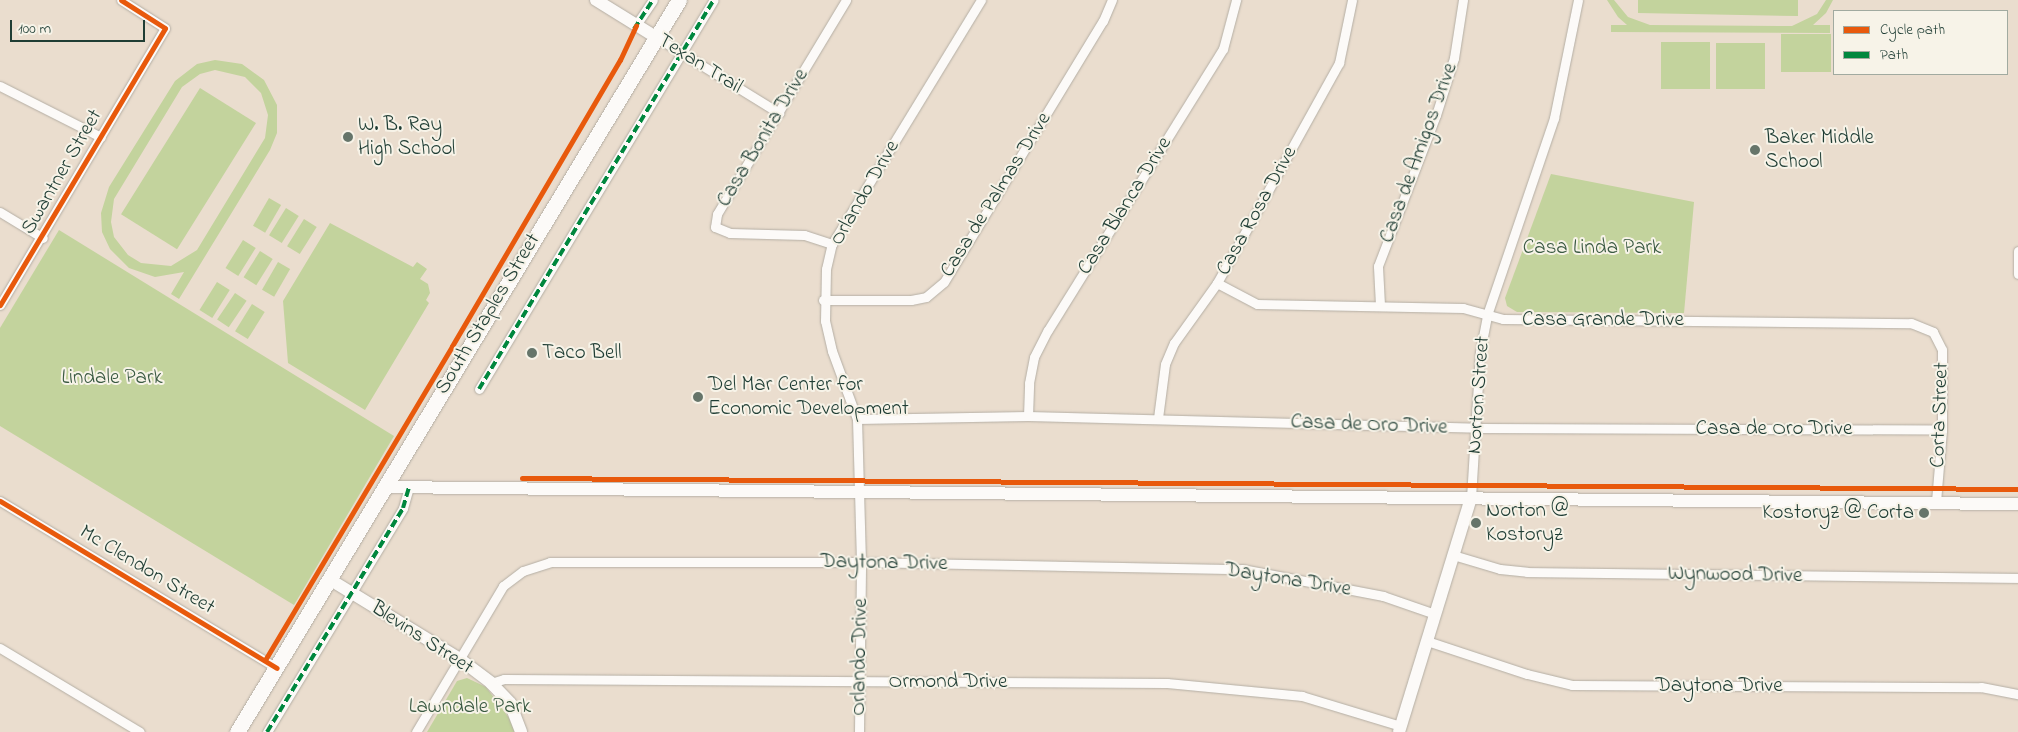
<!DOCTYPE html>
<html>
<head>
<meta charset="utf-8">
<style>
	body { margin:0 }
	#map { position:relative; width:2018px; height:732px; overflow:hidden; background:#eaddce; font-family:"Indie Flower",sans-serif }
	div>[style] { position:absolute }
	.green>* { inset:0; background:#c3d39d; transform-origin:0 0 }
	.roads { filter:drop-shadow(0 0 1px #b4aea4) drop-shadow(0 0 1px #b4aea4) }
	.street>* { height:9px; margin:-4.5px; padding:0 4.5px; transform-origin:4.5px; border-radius:4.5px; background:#fcfaf8 }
	.secondary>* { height:12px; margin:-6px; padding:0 6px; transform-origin:6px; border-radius:6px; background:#fcfaf8 }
	.primary>* { height:15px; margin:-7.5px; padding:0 7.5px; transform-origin:7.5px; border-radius:7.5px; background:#fcfaf8 }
	.quiet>* { height:4px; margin-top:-2px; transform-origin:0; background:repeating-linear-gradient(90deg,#00873e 0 8px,transparent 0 12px) }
	.cycleway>* { height:5px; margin:-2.5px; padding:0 2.5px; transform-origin:2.5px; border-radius:2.5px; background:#e8590c }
	.dots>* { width:14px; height:14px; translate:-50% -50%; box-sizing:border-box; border:2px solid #f7f3e8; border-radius:50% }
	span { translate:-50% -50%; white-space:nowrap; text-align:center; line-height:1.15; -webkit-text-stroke:4px #f7f3e8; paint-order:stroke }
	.street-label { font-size:21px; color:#1f3d34 }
	.poi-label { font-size:21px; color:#1f3d34 }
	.left { translate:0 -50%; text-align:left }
	.right { translate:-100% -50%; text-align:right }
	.park-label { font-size:21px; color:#395941 }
	.legend { position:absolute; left:1833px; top:10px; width:175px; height:65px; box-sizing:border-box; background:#f7f3e8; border:1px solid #a1aaa0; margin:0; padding:6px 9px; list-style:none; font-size:15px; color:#1f3d34 }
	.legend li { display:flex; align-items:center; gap:10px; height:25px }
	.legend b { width:25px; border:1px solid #a1aaa0 }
	.scale { position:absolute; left:10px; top:20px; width:135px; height:22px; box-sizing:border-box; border:2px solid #1f3d34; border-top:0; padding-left:6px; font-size:15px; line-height:18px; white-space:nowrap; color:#1f3d34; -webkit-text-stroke:4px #f7f3e8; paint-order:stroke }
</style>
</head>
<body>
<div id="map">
	<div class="green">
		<div style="clip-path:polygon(1607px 0,1614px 0,1628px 17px,1650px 25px,1792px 26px,1817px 14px,1826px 0,1833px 0,1826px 13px,1813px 25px,1830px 25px,1830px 33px,1611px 32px,1611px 25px,1627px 25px,1618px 17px)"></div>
		<div style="clip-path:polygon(1638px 0,1798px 0,1798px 16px,1638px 13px)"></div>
		<div style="left:1781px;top:34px;width:50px;height:38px"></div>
		<div style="left:1661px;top:42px;width:49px;height:47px"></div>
		<div style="left:1716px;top:43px;width:49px;height:46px"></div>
		<div style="clip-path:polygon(evenodd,215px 60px,242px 64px,264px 80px,277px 105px,277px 133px,270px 150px,179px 299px,171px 294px,184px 272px,155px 277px,129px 268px,110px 249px,102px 232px,101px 213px,109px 187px,175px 81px,197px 64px,215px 60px,215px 70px,245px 77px,261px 93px,268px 115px,265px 138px,197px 250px,171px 266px,141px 263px,128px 255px,114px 237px,111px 222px,114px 199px,182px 87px,200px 74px,215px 70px)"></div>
		<div style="left:200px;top:88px;width:66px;height:149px;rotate:32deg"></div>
		<div style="clip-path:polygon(1551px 174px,1694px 202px,1684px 313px,1517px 312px,1507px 306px,1505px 298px)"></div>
		<div style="left:269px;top:198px;width:14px;height:32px;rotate:30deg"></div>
		<div style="left:286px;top:208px;width:15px;height:32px;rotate:32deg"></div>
		<div style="left:304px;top:219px;width:15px;height:32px;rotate:32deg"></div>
		<div style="clip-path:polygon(330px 223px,413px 267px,417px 262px,427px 269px,420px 279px,428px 284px,430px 293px,426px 300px,429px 303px,365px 410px,288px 363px,283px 301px)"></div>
		<div style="clip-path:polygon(59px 230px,394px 436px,294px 605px,0 426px,0 328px)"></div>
		<div style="left:243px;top:240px;width:15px;height:33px;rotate:32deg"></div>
		<div style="left:260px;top:251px;width:15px;height:31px;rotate:32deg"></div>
		<div style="left:278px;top:262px;width:14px;height:32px;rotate:30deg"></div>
		<div style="left:217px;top:282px;width:15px;height:33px;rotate:32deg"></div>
		<div style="left:235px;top:293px;width:14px;height:32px;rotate:34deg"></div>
		<div style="left:252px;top:304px;width:15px;height:32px;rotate:32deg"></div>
		<div style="clip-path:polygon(467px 678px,486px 687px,509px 718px,515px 732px,427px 732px,457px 681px)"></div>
	</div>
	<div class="roads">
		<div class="street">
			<div style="left:636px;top:25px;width:30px;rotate:-56deg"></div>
			<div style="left:656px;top:37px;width:145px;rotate:31.7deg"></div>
			<div style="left:0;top:86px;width:113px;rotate:26.8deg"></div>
			<div style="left:0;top:212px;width:50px;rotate:31.2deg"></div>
			<div style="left:832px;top:244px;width:29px;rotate:-162deg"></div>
			<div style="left:804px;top:235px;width:74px;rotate:-178.5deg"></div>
			<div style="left:730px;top:233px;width:16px;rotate:-158deg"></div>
			<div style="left:715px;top:227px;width:13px;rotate:-81deg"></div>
			<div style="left:717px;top:214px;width:250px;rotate:-58.9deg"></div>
			<div style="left:2018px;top:251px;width:23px;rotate:90deg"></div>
			<div style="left:1217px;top:283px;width:45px;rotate:27.7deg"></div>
			<div style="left:1257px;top:304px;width:206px;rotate:1.1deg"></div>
			<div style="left:1463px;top:308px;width:41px;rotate:15.4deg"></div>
			<div style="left:1503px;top:319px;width:408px;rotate:0.6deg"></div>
			<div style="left:1911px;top:323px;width:24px;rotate:22deg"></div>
			<div style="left:1933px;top:332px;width:20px;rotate:63deg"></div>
			<div style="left:1942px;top:350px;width:80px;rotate:90deg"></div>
			<div style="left:1942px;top:430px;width:71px;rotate:94.8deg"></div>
			<div style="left:823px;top:300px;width:88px"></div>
			<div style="left:911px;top:300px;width:15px;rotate:-11deg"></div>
			<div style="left:926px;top:297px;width:23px;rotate:-40deg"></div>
			<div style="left:944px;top:282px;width:306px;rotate:-58.7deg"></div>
			<div style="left:1103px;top:21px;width:23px;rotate:-67deg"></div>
			<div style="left:0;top:305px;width:322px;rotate:-59.2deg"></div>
			<div style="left:165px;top:28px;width:52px;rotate:-147.5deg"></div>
			<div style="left:1380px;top:305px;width:39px;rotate:-93deg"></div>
			<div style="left:1378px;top:266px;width:162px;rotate:-69deg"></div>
			<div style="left:1436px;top:115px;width:60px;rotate:-72.5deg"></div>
			<div style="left:1454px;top:58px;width:59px;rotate:-81.2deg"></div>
			<div style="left:479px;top:389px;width:454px;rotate:-58.9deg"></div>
			<div style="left:1028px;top:416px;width:33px;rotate:-88deg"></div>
			<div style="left:1029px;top:383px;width:26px;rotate:-79deg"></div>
			<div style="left:1034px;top:357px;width:30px;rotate:-63deg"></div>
			<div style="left:1048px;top:330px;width:331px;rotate:-58.1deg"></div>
			<div style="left:1223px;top:49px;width:51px;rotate:-75.1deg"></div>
			<div style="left:1158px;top:418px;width:54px;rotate:-82.6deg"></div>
			<div style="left:1165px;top:364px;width:23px;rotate:-67deg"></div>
			<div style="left:1174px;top:343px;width:74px;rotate:-54.4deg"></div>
			<div style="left:1217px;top:283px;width:252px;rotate:-61deg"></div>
			<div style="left:1339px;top:63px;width:64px;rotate:-78.3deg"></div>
			<div style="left:857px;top:419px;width:171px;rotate:-1deg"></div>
			<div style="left:1028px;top:416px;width:450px;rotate:1.5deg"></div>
			<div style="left:1478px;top:428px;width:464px;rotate:0.2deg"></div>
			<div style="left:1471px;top:498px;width:146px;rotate:-86.5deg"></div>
			<div style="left:1480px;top:352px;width:38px;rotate:-79deg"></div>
			<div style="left:1487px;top:315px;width:208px;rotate:-71.2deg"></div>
			<div style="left:1554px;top:118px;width:120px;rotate:-78.5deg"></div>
			<div style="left:0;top:501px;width:323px;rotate:31.1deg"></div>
			<div style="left:1453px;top:555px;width:49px;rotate:16.6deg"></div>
			<div style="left:1500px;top:569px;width:27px;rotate:6deg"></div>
			<div style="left:1527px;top:572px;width:491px;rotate:0.7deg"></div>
			<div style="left:1427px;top:641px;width:105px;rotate:18.3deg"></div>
			<div style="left:1527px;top:674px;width:46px;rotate:13.7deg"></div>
			<div style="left:1572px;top:685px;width:409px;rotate:0.3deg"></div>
			<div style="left:1981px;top:687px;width:38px;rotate:11deg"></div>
			<div style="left:0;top:648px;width:163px;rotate:31deg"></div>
			<div style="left:491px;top:683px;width:14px;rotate:-17deg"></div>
			<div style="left:504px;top:679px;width:663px;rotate:0.35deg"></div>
			<div style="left:1167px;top:683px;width:136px;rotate:5.5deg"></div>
			<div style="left:1302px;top:696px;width:103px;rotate:16.9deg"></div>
			<div style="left:267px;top:732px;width:262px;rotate:-58.7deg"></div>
			<div style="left:403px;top:508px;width:22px;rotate:-74deg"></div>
			<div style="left:416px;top:732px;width:170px;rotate:-59.2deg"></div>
			<div style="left:503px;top:586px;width:25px;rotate:-37deg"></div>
			<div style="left:523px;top:571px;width:28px;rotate:-18deg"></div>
			<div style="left:550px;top:562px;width:311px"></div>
			<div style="left:861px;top:562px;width:381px;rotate:1.1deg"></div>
			<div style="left:1242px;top:569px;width:144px;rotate:10.8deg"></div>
			<div style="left:1383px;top:596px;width:55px;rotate:19.1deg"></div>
			<div style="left:859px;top:732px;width:170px;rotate:-89.3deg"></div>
			<div style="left:861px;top:562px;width:143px;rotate:-91.6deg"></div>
			<div style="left:857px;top:419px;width:72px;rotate:-110.2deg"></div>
			<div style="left:832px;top:351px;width:31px;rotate:-103deg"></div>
			<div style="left:825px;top:321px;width:52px;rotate:-88.9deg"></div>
			<div style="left:826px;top:269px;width:26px;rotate:-77deg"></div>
			<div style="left:832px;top:244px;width:286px;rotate:-58.6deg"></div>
		</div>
		<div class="secondary">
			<div style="left:596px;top:0;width:70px;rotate:31.7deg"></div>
			<div style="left:384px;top:487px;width:1634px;rotate:0.6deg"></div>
			<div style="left:329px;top:579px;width:155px;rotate:31.5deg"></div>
			<div style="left:461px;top:660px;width:38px;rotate:37deg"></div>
			<div style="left:491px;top:683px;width:28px;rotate:46deg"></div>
			<div style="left:510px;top:703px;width:31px;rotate:69deg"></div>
			<div style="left:1399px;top:732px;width:245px;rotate:-72.9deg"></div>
		</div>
		<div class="primary">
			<div style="left:237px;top:732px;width:855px;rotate:-58.88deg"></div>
		</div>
	</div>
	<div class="quiet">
		<div style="left:634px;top:29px;width:35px;rotate:-57deg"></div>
		<div style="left:479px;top:389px;width:454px;rotate:-58.9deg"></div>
		<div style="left:267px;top:732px;width:262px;rotate:-58.7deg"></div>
		<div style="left:403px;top:508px;width:22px;rotate:-74deg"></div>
	</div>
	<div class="cycleway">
		<div style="left:0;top:305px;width:322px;rotate:-59.2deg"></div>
		<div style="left:165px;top:28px;width:52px;rotate:-147.5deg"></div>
		<div style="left:522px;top:478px;width:1496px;rotate:0.42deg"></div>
		<div style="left:0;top:501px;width:323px;rotate:31.1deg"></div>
		<div style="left:265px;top:660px;width:365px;rotate:-59.2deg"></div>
		<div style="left:452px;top:346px;width:332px;rotate:-59.6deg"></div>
		<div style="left:620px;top:60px;width:38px;rotate:-65deg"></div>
	</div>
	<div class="dots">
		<div style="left:348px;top:137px;background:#66756a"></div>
		<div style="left:1755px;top:150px;background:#66756a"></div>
		<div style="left:532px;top:353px;background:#66756a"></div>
		<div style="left:698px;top:397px;background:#66756a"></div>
		<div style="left:1924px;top:513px;background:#66756a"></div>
		<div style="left:1476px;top:523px;background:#66756a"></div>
	</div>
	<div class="street-label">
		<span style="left:700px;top:64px;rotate:32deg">Texan Trail</span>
		<span style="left:763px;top:138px;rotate:-59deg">Casa Bonita Drive</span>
		<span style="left:1419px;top:153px;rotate:-70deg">Casa de Amigos Drive</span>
		<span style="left:62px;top:172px;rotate:-60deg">Swantner Street</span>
		<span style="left:865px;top:193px;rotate:-60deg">Orlando Drive</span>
		<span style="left:996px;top:195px;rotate:-58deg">Casa de Palmas Drive</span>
		<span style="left:1125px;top:206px;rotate:-58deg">Casa Blanca Drive</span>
		<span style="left:1257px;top:211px;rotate:-61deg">Casa Rosa Drive</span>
		<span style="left:488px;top:314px;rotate:-59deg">South Staples Street</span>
		<span style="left:1603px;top:320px">Casa Grande Drive</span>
		<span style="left:1479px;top:395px;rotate:-86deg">Norton Street</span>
		<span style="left:1940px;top:415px;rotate:-88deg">Corta Street</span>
		<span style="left:1369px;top:425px;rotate:2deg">Casa de Oro Drive</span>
		<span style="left:1774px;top:429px">Casa de Oro Drive</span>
		<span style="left:884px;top:563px;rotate:1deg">Daytona Drive</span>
		<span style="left:147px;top:570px;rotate:31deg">Mc Clendon Street</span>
		<span style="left:1735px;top:575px;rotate:1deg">Wynwood Drive</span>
		<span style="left:1288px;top:580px;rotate:9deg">Daytona Drive</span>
		<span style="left:422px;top:638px;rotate:33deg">Blevins Street</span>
		<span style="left:860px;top:657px;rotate:-89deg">Orlando Drive</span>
		<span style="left:948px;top:682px">Ormond Drive</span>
		<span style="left:1719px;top:686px">Daytona Drive</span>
	</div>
	<div class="poi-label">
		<span class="left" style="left:358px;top:137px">W. B. Ray<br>High School</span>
		<span class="left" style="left:1765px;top:150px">Baker Middle<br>School</span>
		<span class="left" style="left:542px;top:353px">Taco Bell</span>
		<span class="left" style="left:708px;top:397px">Del Mar Center for<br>Economic Development</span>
		<span class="left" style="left:1486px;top:523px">Norton @<br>Kostoryz</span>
		<span class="right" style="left:1914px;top:513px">Kostoryz @ Corta</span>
	</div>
	<div class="park-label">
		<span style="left:1592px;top:248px">Casa Linda Park</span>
		<span style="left:112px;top:378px">Lindale Park</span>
		<span style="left:470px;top:707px">Lawndale Park</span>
	</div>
	<ul class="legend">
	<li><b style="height:6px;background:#e8590c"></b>Cycle path</li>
	<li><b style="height:6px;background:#00873e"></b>Path</li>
	</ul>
	<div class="scale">100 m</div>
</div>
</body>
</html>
